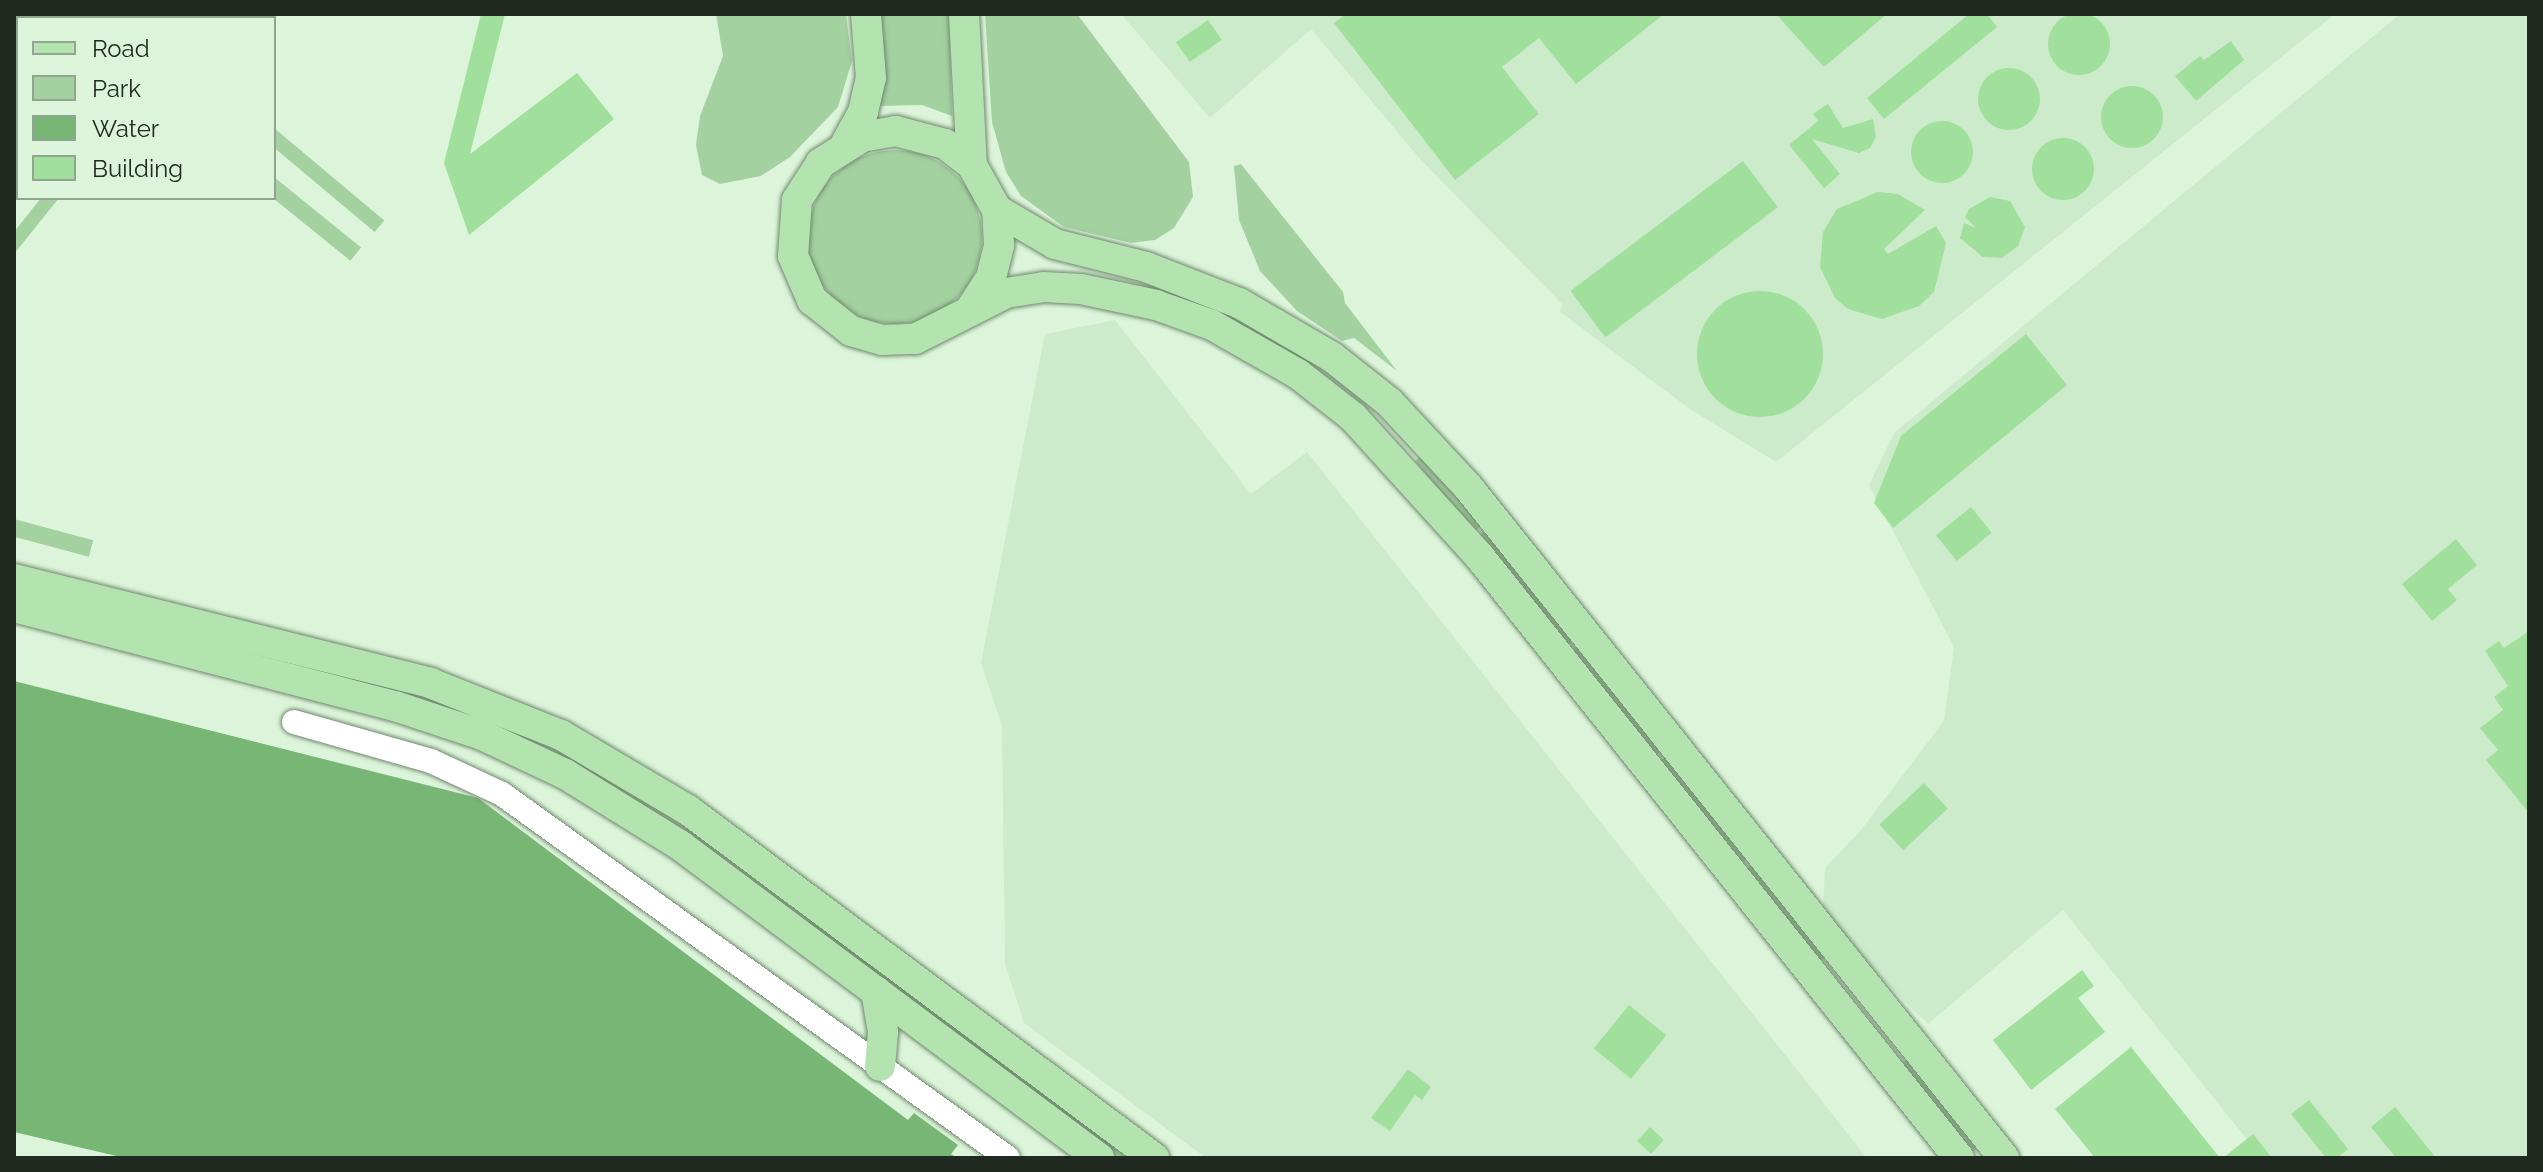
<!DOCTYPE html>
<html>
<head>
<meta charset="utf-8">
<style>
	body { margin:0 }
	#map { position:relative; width:2543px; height:1172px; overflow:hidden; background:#dcf5da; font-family:Raleway,sans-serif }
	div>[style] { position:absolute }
	.built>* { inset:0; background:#ccebca }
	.green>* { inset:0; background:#a3d1a0; transform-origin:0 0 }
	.round { border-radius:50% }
	.water>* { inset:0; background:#78b675 }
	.building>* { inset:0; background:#a0df9c; transform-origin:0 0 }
	.roads { filter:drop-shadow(0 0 2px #70876e) drop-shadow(0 0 2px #70876e) }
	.minor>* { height:24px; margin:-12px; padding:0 12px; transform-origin:12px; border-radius:12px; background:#fff }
	.major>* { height:30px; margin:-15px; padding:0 15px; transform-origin:15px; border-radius:15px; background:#b3e4b0 }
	span { translate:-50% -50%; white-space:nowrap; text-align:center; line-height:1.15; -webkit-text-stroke:6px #dcf5da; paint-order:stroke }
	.frame { position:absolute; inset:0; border:16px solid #202a20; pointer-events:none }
	.legend { position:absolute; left:16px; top:16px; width:260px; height:184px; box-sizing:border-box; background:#dcf5da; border:2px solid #91a490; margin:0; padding:10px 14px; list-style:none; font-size:24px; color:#202a20 }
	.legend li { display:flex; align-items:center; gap:16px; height:40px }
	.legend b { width:40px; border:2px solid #91a490 }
</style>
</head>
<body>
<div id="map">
	<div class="built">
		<div style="clip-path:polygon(1121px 14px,2335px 14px,1776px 462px,1690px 409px,1559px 311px,1563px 305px,1421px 160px,1311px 29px,1210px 118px)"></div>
		<div style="clip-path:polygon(2400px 14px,2529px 14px,2529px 1158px,2262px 1158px,2063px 910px,1928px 1024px,1842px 939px,1823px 907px,1825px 868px,1861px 830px,1944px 721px,1954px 647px,1869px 485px,1894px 433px)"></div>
		<div style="clip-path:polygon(1115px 320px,1251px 494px,1307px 452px,1867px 1158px,1206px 1158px,1024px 1023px,1005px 964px,1002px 726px,981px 663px,1045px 334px)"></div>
	</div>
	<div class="green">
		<div style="clip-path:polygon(716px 14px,846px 14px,852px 61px,838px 107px,790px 157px,761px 176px,720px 184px,702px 175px,696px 145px,700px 116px,723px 56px)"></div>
		<div style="clip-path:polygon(879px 14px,949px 14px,952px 116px,922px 105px,878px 106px,885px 70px)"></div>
		<div style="clip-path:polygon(985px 14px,1077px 14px,1189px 162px,1193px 197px,1174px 228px,1155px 240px,1131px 243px,1064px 227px,1021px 196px,1006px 172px,992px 122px)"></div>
		<div style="left:274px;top:128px;width:144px;height:15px;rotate:40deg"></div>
		<div class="round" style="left:808px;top:150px;width:174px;height:174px"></div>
		<div style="clip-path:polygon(1241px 164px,1343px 292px,1345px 303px,1397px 371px,1354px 338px,1342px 341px,1297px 311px,1260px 271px,1239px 220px,1234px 166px)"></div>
		<div style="left:274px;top:177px;width:112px;height:17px;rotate:39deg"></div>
		<div style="clip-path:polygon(41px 198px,59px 198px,14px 254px,14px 232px)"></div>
		<div style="left:1424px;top:454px;width:92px;height:11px;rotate:51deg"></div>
		<div style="left:14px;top:519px;width:82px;height:17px;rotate:15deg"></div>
		<div style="left:1486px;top:530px;width:141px;height:9px;rotate:51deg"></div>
		<div style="left:1579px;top:645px;width:134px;height:11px;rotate:51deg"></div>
		<div style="left:1667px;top:756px;width:131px;height:9px;rotate:52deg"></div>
		<div style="left:1753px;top:864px;width:118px;height:11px;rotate:52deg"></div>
		<div style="left:812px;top:917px;width:402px;height:9px;rotate:37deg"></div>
		<div style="left:1908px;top:1059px;width:113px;height:10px;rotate:51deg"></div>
	</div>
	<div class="water">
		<div style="clip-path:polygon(14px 14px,157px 14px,18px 18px,14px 190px)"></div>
		<div style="clip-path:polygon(14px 681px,478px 798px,908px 1120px,914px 1113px,958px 1145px,951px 1154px,957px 1158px,125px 1158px,14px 1132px)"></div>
	</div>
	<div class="building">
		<div class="round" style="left:2048px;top:13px;width:62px;height:62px"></div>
		<div style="clip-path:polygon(481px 14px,505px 14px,470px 154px,577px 73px,614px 119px,469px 235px,444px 163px)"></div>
		<div style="clip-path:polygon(1346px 14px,1664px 14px,1576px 84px,1539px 38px,1502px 67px,1539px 114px,1455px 180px,1334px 23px)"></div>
		<div style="clip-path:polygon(1776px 14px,1887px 14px,1824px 67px)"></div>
		<div style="clip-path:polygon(1969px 14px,1987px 14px,1997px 27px,1884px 119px,1867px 98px)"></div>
		<div style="left:1208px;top:20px;width:24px;height:39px;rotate:55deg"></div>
		<div style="clip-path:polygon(2231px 41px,2244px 60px,2196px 101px,2175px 76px,2200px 56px,2204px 60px)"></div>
		<div class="round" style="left:1978px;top:68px;width:62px;height:62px"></div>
		<div class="round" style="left:2101px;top:86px;width:62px;height:62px"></div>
		<div style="clip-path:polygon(1828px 104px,1843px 128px,1873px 119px,1876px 137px,1870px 148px,1859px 153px,1812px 139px,1840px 174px,1824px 188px,1789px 145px,1818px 121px,1813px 114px)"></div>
		<div class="round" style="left:1911px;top:121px;width:62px;height:62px"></div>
		<div class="round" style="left:2032px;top:138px;width:62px;height:62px"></div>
		<div style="left:1743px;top:161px;width:58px;height:216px;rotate:53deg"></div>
		<div style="clip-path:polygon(1878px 192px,1898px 194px,1925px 210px,1884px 249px,1888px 254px,1936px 226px,1946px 243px,1934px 292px,1919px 306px,1882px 319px,1848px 309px,1835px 298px,1820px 267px,1823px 232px,1837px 209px)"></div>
		<div style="clip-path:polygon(1990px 197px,2010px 201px,2025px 227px,2018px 246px,2002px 258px,1983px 257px,1960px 238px,1964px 223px,1976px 228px,1965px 217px,1969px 209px)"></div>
		<div class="round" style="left:1697px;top:291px;width:126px;height:126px"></div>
		<div style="clip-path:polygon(2026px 334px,2067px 385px,1893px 528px,1874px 503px,1901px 436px)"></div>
		<div style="left:1971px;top:507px;width:33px;height:45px;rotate:51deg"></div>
		<div style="clip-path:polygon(2456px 539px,2477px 565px,2448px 589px,2457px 600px,2432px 621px,2402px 584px)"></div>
		<div style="clip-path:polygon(2529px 631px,2529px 813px,2486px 760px,2498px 750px,2480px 728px,2503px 710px,2494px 697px,2508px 686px,2485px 651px,2499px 641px,2504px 648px)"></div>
		<div style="left:1924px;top:783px;width:35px;height:61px;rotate:47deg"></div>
		<div style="clip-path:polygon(2082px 970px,2094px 986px,2078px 998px,2105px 1032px,2031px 1090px,1993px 1040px)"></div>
		<div style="left:1629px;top:1005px;width:48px;height:56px;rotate:39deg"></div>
		<div style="clip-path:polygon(2131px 1047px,2220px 1158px,2095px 1158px,2055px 1109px)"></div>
		<div style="clip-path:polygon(1408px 1069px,1431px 1087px,1422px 1100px,1415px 1095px,1390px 1131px,1371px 1118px)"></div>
		<div style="clip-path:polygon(2309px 1100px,2348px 1149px,2337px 1158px,2326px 1158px,2291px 1114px)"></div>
		<div style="clip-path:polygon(2395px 1107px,2436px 1158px,2396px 1158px,2371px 1127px)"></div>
		<div style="left:1650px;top:1127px;width:19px;height:19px;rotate:43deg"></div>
		<div style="clip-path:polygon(2253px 1134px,2272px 1158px,2223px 1158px)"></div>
	</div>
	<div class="roads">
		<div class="minor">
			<div style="left:294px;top:722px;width:142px;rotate:15.9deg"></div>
			<div style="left:431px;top:761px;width:78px;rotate:24.9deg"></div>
			<div style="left:502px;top:794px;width:623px;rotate:35.73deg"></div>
		</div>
		<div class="major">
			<div style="left:964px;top:14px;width:151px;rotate:87deg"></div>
			<div style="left:846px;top:143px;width:35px;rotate:-61deg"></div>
			<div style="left:863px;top:112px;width:35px;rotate:-77deg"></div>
			<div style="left:871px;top:78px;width:64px;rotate:-94.5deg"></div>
			<div style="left:997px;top:210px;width:67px;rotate:30.4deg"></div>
			<div style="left:1055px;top:244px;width:94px;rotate:14.2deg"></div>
			<div style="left:1146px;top:267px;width:100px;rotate:21.2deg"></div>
			<div style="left:1239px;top:303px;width:108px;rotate:30.1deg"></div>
			<div style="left:1332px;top:357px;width:73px;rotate:38.3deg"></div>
			<div style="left:1389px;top:402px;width:116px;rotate:47.1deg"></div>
			<div style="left:1468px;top:487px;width:859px;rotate:51.38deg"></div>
			<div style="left:972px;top:307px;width:35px;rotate:-57deg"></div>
			<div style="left:991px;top:278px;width:34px;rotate:-76deg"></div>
			<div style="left:999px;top:245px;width:35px;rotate:-93deg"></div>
			<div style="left:997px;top:210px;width:51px;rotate:-119.1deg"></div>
			<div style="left:972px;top:165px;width:34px;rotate:-142deg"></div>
			<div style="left:945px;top:144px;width:51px;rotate:-165.1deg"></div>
			<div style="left:896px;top:131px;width:35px;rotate:170deg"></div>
			<div style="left:862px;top:137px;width:49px;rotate:147.6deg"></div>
			<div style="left:821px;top:163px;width:44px;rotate:123deg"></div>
			<div style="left:797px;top:200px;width:56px;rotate:94.1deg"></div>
			<div style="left:793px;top:256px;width:48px;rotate:66.6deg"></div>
			<div style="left:812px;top:300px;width:50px;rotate:38.5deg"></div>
			<div style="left:851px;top:331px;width:32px;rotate:16deg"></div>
			<div style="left:882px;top:340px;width:33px;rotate:-2deg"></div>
			<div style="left:915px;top:339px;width:102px;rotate:-26.8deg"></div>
			<div style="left:1006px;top:293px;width:37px;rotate:-9deg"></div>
			<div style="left:1043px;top:287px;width:38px;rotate:3deg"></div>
			<div style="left:1081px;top:289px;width:77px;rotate:12deg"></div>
			<div style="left:1156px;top:305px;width:59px;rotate:19.7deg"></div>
			<div style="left:1212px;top:325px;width:99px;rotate:29.7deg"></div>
			<div style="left:1298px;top:374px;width:70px;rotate:38deg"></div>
			<div style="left:1353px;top:417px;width:188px;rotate:47.8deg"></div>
			<div style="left:1479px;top:556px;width:770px;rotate:51.43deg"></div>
			<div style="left:14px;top:579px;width:429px;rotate:14deg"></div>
			<div style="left:430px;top:683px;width:141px;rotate:21.7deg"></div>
			<div style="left:561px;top:735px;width:147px;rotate:30.6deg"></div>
			<div style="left:688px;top:810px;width:582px;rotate:36.75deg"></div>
			<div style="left:14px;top:607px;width:394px;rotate:14.6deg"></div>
			<div style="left:395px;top:706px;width:92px;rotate:18.4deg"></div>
			<div style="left:482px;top:735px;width:92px;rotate:25.2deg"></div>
			<div style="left:565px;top:774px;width:137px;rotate:31.8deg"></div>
			<div style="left:681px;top:846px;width:522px;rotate:36.74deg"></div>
			<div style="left:876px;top:991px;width:42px;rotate:80.3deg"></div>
			<div style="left:883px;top:1032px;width:34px;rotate:95deg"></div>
		</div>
	</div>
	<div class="frame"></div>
	<ul class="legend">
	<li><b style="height:10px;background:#b3e4b0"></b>Road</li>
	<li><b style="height:22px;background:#a3d1a0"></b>Park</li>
	<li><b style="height:22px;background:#78b675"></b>Water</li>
	<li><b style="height:22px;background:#a0df9c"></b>Building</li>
	</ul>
</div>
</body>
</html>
